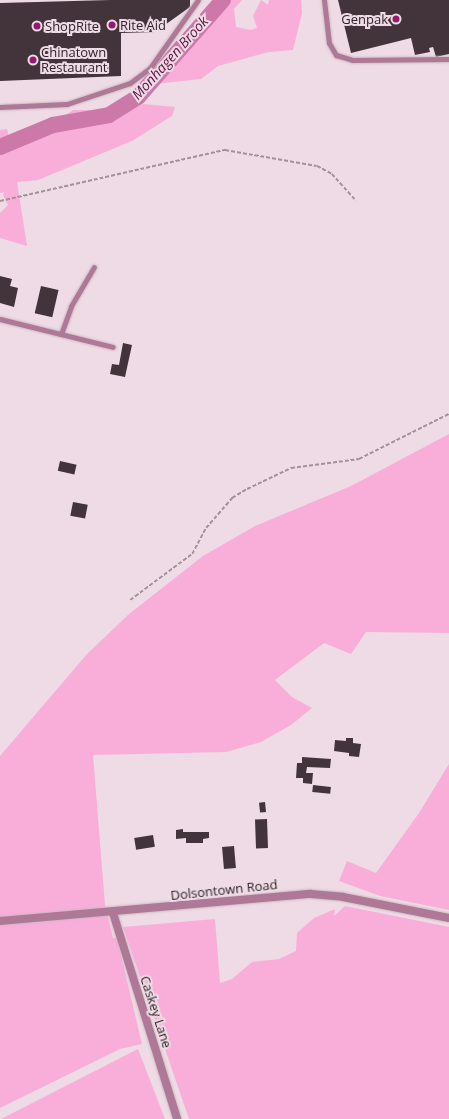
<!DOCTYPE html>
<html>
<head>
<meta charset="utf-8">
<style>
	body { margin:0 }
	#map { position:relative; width:449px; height:1119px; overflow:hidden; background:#eedbe5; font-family:"Open Sans",sans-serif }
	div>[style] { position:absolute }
	.green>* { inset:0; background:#f9aed9 }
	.river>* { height:16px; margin:-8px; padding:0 8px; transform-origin:8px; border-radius:8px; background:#cc79aa }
	.building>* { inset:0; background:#43343c; transform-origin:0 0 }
	.path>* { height:1.5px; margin-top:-0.75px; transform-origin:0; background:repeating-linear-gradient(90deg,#a1929a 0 4px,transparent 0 6px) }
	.roads { filter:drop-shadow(0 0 1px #cbbac3) drop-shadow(0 0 1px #cbbac3) }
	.service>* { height:5px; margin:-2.5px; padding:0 2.5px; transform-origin:2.5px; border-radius:2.5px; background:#af7897 }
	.minor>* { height:8px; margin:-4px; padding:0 4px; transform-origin:4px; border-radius:4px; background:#af7897 }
	.tertiary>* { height:8px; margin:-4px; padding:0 4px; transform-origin:4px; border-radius:4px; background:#af7897 }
	.dots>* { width:11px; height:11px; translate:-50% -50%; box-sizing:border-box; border:2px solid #eedbe5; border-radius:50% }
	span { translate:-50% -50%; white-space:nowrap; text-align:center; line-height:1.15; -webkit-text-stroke:4px #eedbe5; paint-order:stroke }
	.poi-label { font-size:13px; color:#2b2428 }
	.right { translate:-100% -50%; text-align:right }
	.left { translate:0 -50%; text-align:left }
	.street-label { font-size:13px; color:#2b2428 }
	.water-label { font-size:14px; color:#5d1345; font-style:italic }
</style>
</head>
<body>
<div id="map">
	<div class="green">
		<div style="clip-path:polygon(216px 0,242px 0,234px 9px,236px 27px,250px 30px,257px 28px,253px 16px,261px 0,268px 5px,269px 0,301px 0,302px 13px,293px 50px,269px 52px,218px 66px,201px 79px,155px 84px,159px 60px,178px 50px,203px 22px)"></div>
		<div style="clip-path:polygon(144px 104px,175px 107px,172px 116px,132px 141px,38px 180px,17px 182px,27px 246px,0 238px,0 213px,8px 205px,3px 195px,4px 192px,0 193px,0 130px,7px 129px,11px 146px,28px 141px,73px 110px,123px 110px)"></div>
		<div style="clip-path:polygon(449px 434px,449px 633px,366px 632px,351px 654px,324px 643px,275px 680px,292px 697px,312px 708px,291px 725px,261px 742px,226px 752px,93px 755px,105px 905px,113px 938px,117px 938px,142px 1044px,120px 1049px,0 1108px,0 756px,87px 654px,129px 614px,203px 556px,255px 526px,351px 486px)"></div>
		<div style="clip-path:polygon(449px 764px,449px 910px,380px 896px,339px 881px,347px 861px,376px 873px,419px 813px)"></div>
		<div style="clip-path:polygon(345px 906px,449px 927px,449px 1119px,189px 1119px,123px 927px,215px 919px,220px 983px,232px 979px,252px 962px,279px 959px,296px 951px,297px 933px,314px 918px,335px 909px,334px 916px)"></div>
		<div style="clip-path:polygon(138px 1049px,165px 1119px,1px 1119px)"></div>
	</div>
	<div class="river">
		<div style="left:0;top:147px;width:57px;rotate:-22.5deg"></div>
		<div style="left:53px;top:125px;width:57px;rotate:-10.1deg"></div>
		<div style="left:109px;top:115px;width:34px;rotate:-32deg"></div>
		<div style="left:138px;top:97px;width:129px;rotate:-48.8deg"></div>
	</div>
	<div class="building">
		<div style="clip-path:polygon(110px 0,190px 0,190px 7px,155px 32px,121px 33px,121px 76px,0 81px,0 3px)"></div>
		<div style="clip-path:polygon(338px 0,449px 0,449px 54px,436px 57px,433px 47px,429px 48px,430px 52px,415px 55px,411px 38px,351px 53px)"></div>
		<div style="clip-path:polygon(0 276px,12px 279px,10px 286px,18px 288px,14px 307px,0 303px)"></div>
		<div style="left:41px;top:286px;width:18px;height:28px;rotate:13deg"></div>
		<div style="clip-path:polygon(123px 343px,132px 345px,125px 377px,110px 374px,112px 364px,119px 365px)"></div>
		<div style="left:60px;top:461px;width:17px;height:10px;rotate:13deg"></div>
		<div style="left:73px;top:502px;width:15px;height:14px;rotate:11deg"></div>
		<div style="clip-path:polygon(346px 738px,353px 738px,353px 743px,361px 744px,359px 757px,349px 756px,349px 753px,334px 751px,335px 740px,346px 741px)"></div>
		<div style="clip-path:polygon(302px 757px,331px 759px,330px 768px,307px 767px,306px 773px,313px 773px,312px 784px,303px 783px,303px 778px,296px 778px,297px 763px,302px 763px)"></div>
		<div style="left:313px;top:785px;width:18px;height:7px;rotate:6deg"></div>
		<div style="left:265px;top:802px;width:10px;height:6px;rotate:84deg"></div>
		<div style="left:267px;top:819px;width:29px;height:12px;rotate:88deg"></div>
		<div style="clip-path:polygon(183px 829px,183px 832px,209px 832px,209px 838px,203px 839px,203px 843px,186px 843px,186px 838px,176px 839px,176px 830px)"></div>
		<div style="left:153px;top:835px;width:12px;height:19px;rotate:81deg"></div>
		<div style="left:234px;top:846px;width:22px;height:12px;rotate:85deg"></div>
	</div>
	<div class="path">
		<div style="left:0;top:201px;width:231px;rotate:-12.8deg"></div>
		<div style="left:225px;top:150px;width:93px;rotate:9.9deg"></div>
		<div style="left:317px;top:166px;width:17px;rotate:28deg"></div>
		<div style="left:332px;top:174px;width:36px;rotate:48deg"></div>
		<div style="left:130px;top:600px;width:77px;rotate:-36.6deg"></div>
		<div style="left:192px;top:554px;width:30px;rotate:-62deg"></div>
		<div style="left:206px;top:528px;width:40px;rotate:-49deg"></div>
		<div style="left:232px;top:498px;width:17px;rotate:-31deg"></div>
		<div style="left:247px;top:489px;width:49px;rotate:-25.5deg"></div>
		<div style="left:291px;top:468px;width:69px;rotate:-7.5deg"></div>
		<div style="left:359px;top:459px;width:101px;rotate:-26.6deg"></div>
	</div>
	<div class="roads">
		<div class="service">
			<div style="left:324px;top:0;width:43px;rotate:83.4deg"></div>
			<div style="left:329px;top:43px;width:14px;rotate:60deg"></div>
			<div style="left:336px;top:55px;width:17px;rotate:17deg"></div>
			<div style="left:352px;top:60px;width:97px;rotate:-0.6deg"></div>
			<div style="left:0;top:107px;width:67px;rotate:-2.6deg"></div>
			<div style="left:67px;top:104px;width:66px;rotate:-18.4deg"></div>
			<div style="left:130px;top:83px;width:25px;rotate:-37deg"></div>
			<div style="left:150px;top:68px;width:83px;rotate:-54.8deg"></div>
			<div style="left:0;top:319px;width:116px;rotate:13.9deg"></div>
			<div style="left:61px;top:334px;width:30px;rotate:-70deg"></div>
			<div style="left:71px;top:306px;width:45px;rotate:-59.5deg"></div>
		</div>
		<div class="minor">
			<div style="left:113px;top:913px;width:216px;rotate:72.7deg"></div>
		</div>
		<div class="tertiary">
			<div style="left:0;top:921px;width:312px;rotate:-5deg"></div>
			<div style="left:311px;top:894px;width:32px;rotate:5deg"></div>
			<div style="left:343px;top:897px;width:108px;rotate:11.2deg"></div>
		</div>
	</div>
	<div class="dots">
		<div style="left:396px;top:19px;background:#971870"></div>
		<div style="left:112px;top:25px;background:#971870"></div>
		<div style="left:37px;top:26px;background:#971870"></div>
		<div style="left:33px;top:60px;background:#971870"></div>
	</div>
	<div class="poi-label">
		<span class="right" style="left:388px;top:19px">Genpak</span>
		<span class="left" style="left:120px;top:25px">Rite Aid</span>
		<span class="left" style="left:45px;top:26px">ShopRite</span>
		<span class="left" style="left:41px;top:60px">Chinatown<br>Restaurant</span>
	</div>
	<div class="street-label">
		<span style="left:224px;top:890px;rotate:-6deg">Dolsontown Road</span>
		<span style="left:156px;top:1012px;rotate:72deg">Caskey Lane</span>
	</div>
	<div class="water-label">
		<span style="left:170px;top:58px;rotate:-48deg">Monhagen Brook</span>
	</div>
</div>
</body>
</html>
